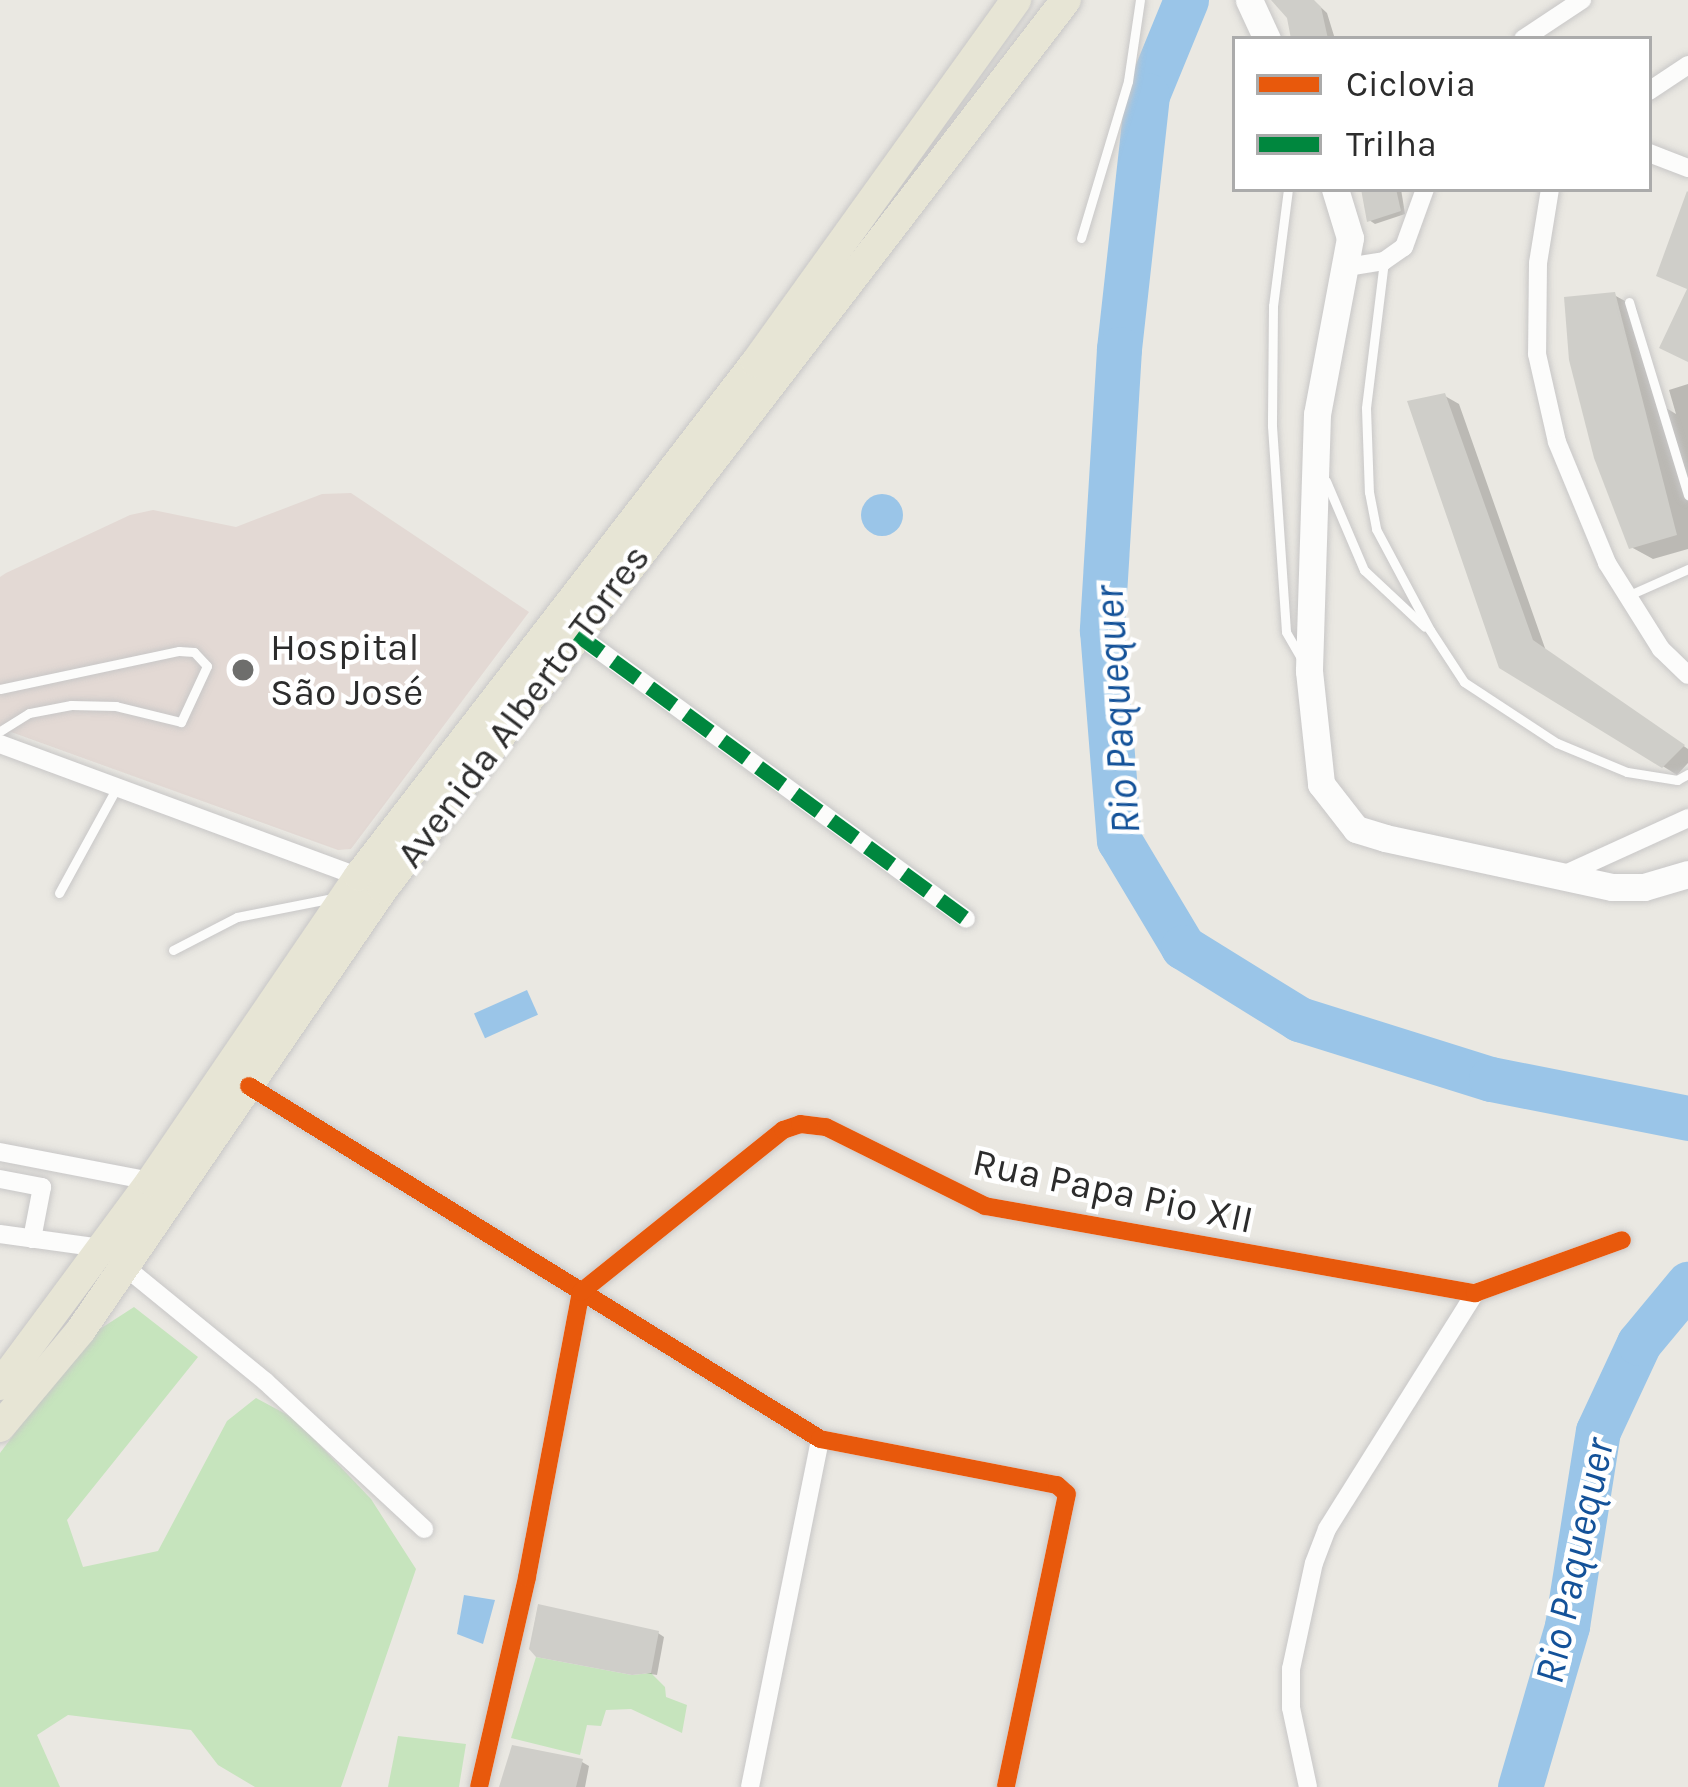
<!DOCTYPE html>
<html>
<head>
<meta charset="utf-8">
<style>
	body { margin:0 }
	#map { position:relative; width:1688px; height:1787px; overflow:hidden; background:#eae8e2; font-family:Karla,sans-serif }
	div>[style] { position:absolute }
	.medical>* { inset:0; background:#e3d9d4 }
	.green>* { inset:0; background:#c6e4bd }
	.water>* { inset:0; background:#9ac5e8; transform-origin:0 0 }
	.round { border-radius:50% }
	.shadow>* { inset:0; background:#0003 }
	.river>* { height:45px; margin:-22.5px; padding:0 22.5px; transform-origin:22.5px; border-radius:22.5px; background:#9ac5e8 }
	.building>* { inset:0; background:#cfcec9 }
	.roads { filter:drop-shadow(0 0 3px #c8c7c7) drop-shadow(0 0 3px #c8c7c7) }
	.lane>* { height:9px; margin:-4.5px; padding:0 4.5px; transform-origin:4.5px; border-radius:4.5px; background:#fcfcfb }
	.street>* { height:18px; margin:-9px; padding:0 9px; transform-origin:9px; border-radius:9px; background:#fcfcfb }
	.secondary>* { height:27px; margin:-13.5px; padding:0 13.5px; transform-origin:13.5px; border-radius:13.5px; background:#fcfcfb }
	.primary>* { height:30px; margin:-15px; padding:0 15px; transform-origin:15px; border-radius:15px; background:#e7e5d5 }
	.quiet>* { height:15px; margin-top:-7.5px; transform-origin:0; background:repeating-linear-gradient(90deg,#00873e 0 30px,transparent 0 45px) }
	.cycleway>* { height:18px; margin:-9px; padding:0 9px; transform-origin:9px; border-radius:9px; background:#e8590c }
	.dots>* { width:33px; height:33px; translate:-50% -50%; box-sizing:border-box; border:6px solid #fff; border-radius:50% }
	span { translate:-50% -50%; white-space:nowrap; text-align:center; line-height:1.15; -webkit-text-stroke:9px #fff; paint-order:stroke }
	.poi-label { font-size:39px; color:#2c2c2c }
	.left { translate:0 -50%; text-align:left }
	.street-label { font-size:39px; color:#2c2c2c }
	.water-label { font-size:42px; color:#145299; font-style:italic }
	.legend { position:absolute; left:1232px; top:36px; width:420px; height:156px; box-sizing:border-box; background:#fff; border:3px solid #ababab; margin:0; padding:15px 21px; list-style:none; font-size:36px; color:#2c2c2c }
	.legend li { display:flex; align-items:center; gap:24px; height:60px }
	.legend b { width:60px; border:3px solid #ababab }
</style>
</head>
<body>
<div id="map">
	<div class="medical">
		<div style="clip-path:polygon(351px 493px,529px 612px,351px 849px,338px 850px,0 728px,0 577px,6px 573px,130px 515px,153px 510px,236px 527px,322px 494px)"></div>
	</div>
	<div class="green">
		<div style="clip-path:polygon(134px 1307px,198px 1357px,67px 1520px,83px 1567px,158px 1551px,227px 1421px,256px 1398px,295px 1419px,371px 1499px,416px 1569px,341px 1787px,255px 1787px,218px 1765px,191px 1730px,68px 1715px,37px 1735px,60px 1787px,0 1787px,0 1453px,86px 1338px)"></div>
		<div style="clip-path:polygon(536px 1657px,632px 1675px,651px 1673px,665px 1687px,666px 1697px,687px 1705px,682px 1733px,631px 1709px,606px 1710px,601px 1726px,587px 1725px,580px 1755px,511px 1738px)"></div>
		<div style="clip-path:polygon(398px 1736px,466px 1744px,459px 1787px,388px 1787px)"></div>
	</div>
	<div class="water">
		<div class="round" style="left:861px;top:494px;width:42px;height:42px"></div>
		<div style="left:527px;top:990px;width:27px;height:58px;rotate:66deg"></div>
		<div style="clip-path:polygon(464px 1595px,495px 1600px,483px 1644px,457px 1634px)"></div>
	</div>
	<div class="shadow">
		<div style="clip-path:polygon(1275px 0,1313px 0,1327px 13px,1335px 39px,1295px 39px,1289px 17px)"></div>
		<div style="clip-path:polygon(1364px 189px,1401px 189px,1405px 214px,1375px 224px,1369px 220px)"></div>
		<div style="clip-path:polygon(1614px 295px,1636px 307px,1661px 405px,1676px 414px,1669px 390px,1688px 384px,1688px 549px,1653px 559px,1631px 547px)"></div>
		<div style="clip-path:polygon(1445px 396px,1459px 404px,1546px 651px,1688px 749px,1688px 763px,1677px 775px,1502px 666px)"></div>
		<div style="clip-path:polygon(658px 1633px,664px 1637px,657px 1675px,538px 1655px)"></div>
		<div style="clip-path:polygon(582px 1762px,589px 1766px,585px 1787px,500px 1787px)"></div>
	</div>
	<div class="river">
		<div style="left:1186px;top:0;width:103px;rotate:112.3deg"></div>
		<div style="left:1147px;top:95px;width:256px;rotate:96.3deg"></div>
		<div style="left:1119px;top:349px;width:282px;rotate:93.5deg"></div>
		<div style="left:1102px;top:630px;width:211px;rotate:85.4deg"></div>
		<div style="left:1119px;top:840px;width:125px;rotate:59.1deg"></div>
		<div style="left:1183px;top:947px;width:137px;rotate:31.8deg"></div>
		<div style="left:1299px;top:1019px;width:201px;rotate:17.4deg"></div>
		<div style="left:1491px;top:1079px;width:201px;rotate:11.2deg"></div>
		<div style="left:1520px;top:1787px;width:168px;rotate:-73.7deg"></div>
		<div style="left:1567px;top:1626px;width:197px;rotate:-81deg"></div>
		<div style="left:1598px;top:1431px;width:97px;rotate:-65deg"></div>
		<div style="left:1639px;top:1343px;width:77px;rotate:-50.3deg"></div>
	</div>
	<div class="building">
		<div style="clip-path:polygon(1271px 0,1314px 0,1321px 7px,1328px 39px,1291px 39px,1287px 18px)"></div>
		<div style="clip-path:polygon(1361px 189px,1396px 189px,1401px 211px,1367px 222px)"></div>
		<div style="clip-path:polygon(1687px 191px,1688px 192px,1688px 362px,1659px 348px,1687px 289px,1656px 276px)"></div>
		<div style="clip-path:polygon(1615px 292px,1677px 535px,1629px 549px,1594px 458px,1569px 360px,1564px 297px)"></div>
		<div style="clip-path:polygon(1445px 393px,1533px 640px,1685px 745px,1662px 768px,1499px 668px,1407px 401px)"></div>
		<div style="clip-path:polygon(538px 1604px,659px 1631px,651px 1673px,632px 1675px,536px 1657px,529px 1649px)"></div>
		<div style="clip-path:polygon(512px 1745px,583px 1759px,576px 1787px,499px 1787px)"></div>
	</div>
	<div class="roads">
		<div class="lane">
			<div style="left:1288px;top:189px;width:118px;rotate:97.3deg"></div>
			<div style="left:1273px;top:306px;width:120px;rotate:90.5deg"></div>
			<div style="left:1272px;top:426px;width:206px;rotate:86.1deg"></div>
			<div style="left:1286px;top:632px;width:30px;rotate:60deg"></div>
			<div style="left:1081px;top:238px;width:164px;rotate:-73.3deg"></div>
			<div style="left:1128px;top:81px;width:82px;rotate:-81.6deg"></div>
			<div style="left:1384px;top:261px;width:148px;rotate:97deg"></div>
			<div style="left:1366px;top:408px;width:84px;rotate:88deg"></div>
			<div style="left:1369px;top:492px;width:38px;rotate:79deg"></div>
			<div style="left:1376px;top:529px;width:115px;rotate:61.9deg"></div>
			<div style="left:1430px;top:630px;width:62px;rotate:56.8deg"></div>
			<div style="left:1464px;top:682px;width:111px;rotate:33.3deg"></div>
			<div style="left:1557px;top:743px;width:76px;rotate:22.5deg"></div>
			<div style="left:1627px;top:772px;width:51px;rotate:9.1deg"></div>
			<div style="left:1677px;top:780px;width:13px;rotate:-29deg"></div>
			<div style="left:1629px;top:302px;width:202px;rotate:73deg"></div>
			<div style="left:1326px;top:481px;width:97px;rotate:66.9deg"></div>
			<div style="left:1364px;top:570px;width:83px;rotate:43.1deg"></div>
			<div style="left:1627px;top:596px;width:67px;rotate:-23.9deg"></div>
			<div style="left:0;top:689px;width:183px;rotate:-12deg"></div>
			<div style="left:179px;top:651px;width:15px;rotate:4deg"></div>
			<div style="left:194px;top:652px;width:19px;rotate:47deg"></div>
			<div style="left:207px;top:666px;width:62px;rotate:114.9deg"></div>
			<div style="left:181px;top:722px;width:67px;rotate:-166.2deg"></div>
			<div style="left:116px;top:706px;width:45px;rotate:-178.7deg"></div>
			<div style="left:71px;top:705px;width:43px;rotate:169.2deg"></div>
			<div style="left:29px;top:713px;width:34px;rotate:148deg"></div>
			<div style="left:59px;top:893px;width:121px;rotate:-61.3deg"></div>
			<div style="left:173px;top:950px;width:72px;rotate:-27.3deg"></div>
			<div style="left:237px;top:917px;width:98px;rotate:-11.2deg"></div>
		</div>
		<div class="street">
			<div style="left:1523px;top:39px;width:71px;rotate:-33.5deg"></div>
			<div style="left:1649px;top:91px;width:47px;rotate:-33.7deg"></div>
			<div style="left:1649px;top:153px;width:42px;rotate:21deg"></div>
			<div style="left:1550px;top:189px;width:75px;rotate:99.2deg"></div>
			<div style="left:1538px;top:263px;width:91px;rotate:90.6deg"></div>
			<div style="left:1537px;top:354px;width:90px;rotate:77.2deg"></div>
			<div style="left:1557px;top:442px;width:131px;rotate:67.5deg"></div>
			<div style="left:1607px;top:563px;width:102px;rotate:57.9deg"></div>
			<div style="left:1661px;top:649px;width:37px;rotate:44deg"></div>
			<div style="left:1347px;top:267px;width:37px;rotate:-9deg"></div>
			<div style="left:1384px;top:261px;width:24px;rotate:-35deg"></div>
			<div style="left:1404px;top:247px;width:62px;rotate:-70.1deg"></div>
			<div style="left:577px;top:634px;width:482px;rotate:36.2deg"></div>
			<div style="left:0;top:744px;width:387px;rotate:20.3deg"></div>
			<div style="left:1561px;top:876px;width:140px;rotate:-24.5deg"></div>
			<div style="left:249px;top:1086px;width:671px;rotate:31.72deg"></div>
			<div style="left:820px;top:1439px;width:241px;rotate:11deg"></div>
			<div style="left:1057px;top:1485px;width:13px;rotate:42deg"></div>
			<div style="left:1067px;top:1494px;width:299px;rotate:101.8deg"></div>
			<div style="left:0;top:1152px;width:154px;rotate:10.9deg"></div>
			<div style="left:0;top:1179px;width:43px;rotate:10.8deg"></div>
			<div style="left:42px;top:1187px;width:53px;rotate:100.9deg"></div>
			<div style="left:0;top:1234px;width:102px;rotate:7.9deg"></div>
			<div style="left:124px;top:1266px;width:183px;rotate:39.2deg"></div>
			<div style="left:266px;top:1382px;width:216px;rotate:42.9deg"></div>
			<div style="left:479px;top:1787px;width:215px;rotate:-77.1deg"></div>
			<div style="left:527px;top:1577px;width:290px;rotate:-79.3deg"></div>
			<div style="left:581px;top:1292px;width:259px;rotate:-38.7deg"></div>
			<div style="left:783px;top:1130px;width:18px;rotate:-19deg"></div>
			<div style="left:800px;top:1124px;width:26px;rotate:7deg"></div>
			<div style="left:826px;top:1127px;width:178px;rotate:26.4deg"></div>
			<div style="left:985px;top:1206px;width:498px;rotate:10.1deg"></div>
			<div style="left:1475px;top:1293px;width:156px;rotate:-19.8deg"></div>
			<div style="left:750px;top:1787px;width:355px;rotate:-78.6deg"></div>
			<div style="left:1308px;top:1787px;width:81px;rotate:-102.1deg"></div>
			<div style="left:1291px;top:1708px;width:39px;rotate:-90deg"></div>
			<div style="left:1291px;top:1669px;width:108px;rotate:-77.8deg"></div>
			<div style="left:1314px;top:1563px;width:36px;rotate:-69deg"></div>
			<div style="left:1327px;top:1529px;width:279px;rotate:-57.9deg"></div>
		</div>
		<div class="secondary">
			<div style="left:1249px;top:0;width:43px;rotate:65.2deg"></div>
			<div style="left:1335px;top:189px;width:51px;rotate:73deg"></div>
			<div style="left:1350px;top:238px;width:179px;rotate:100.6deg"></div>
			<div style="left:1317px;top:414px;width:257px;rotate:91.8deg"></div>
			<div style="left:1309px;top:671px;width:114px;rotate:83.9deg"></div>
			<div style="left:1321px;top:784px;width:57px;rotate:52.1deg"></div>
			<div style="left:1356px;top:829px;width:30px;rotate:17deg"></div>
			<div style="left:1385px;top:838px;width:232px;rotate:12.2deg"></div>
			<div style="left:1612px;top:887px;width:32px"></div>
			<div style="left:1644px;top:887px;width:46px;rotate:-16.5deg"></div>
		</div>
		<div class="primary">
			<div style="left:0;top:1385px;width:254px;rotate:-53.5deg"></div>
			<div style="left:151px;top:1181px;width:369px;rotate:-55.7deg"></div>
			<div style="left:359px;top:876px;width:649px;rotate:-52.32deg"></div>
			<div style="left:756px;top:362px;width:446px;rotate:-54.3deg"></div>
			<div style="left:0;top:1427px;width:126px;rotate:-50.1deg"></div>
			<div style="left:81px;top:1330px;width:534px;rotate:-55.6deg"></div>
			<div style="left:383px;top:889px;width:1121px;rotate:-52.47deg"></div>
		</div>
	</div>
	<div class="quiet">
		<div style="left:577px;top:634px;width:482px;rotate:36.2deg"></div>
	</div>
	<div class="cycleway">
		<div style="left:249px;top:1086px;width:671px;rotate:31.72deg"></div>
		<div style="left:820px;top:1439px;width:241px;rotate:11deg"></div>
		<div style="left:1057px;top:1485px;width:13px;rotate:42deg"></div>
		<div style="left:1067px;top:1494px;width:299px;rotate:101.8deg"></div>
		<div style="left:479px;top:1787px;width:215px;rotate:-77.1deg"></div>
		<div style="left:527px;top:1577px;width:290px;rotate:-79.3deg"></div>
		<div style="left:581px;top:1292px;width:259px;rotate:-38.7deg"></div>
		<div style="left:783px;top:1130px;width:18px;rotate:-19deg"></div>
		<div style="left:800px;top:1124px;width:26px;rotate:7deg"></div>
		<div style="left:826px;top:1127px;width:178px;rotate:26.4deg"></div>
		<div style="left:985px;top:1206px;width:498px;rotate:10.1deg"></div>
		<div style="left:1475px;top:1293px;width:156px;rotate:-19.8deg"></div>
	</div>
	<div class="dots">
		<div style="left:243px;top:670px;background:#6e6e6c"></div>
	</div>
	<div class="poi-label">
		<span class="left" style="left:270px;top:670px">Hospital<br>São José</span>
	</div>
	<div class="street-label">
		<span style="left:523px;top:706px;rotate:-53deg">Avenida Alberto Torres</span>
		<span style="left:1113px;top:1191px;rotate:12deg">Rua Papa Pio XII</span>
	</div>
	<div class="water-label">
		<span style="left:1117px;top:710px;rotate:-94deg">Rio Paquequer</span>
		<span style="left:1574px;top:1561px;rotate:-78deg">Rio Paquequer</span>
	</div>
	<ul class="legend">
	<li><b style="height:15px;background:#e8590c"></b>Ciclovia</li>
	<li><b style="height:15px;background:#00873e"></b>Trilha</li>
	</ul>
</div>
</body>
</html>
